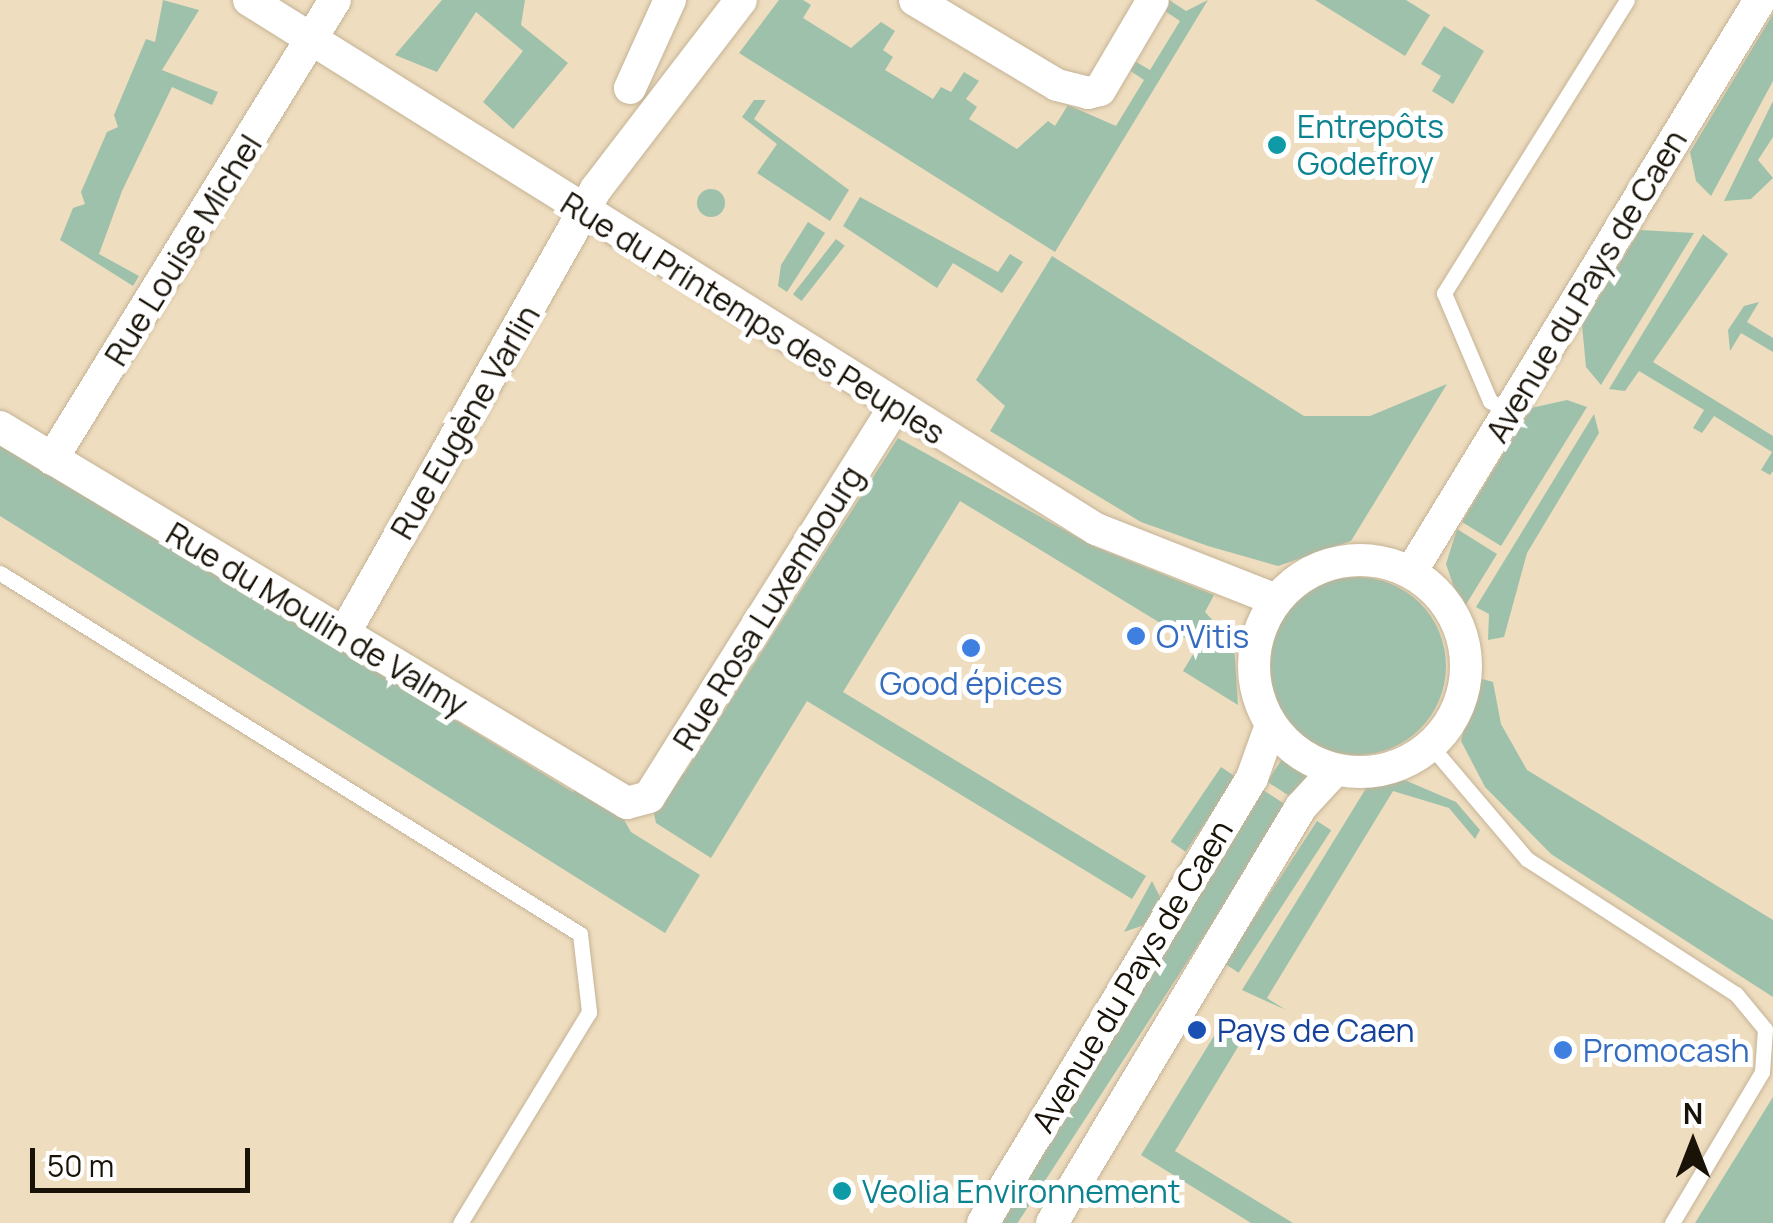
<!DOCTYPE html>
<html>
<head>
<meta charset="utf-8">
<style>
	body { margin:0 }
	#map { position:relative; width:1773px; height:1223px; overflow:hidden; background:#efddbf; font-family:Manrope,sans-serif }
	div>[style] { position:absolute }
	.green>* { inset:0; background:#9ec1ac; transform-origin:0 0 }
	.round { border-radius:50% }
	.roads { filter:drop-shadow(0 0 2px #c4b396) drop-shadow(0 0 2px #c4b396) }
	.service>* { height:15px; margin:-7.5px; padding:0 7.5px; transform-origin:7.5px; border-radius:7.5px; background:#fff }
	.minor>* { height:32px; margin:-16px; padding:0 16px; transform-origin:16px; border-radius:16px; background:#fff }
	.minor>.ring { margin:-16px; padding:0; box-sizing:content-box; background:none; border:32px solid #fff; border-radius:50% }
	.dots>* { width:28px; height:28px; translate:-50% -50%; box-sizing:border-box; border:5px solid #fff; border-radius:50% }
	span { translate:-50% -50%; white-space:nowrap; text-align:center; line-height:1.15; -webkit-text-stroke:10px #fff; paint-order:stroke }
	.culture-label { font-size:32px; color:#0d838f }
	.left { translate:0 -50%; text-align:left }
	.street-label { font-size:32px; color:#181207 }
	.shop-label { font-size:32px; color:#366cbe }
	.transit-label { font-size:32px; color:#164399 }
	.north { position:absolute; left:1643px; top:1093px; width:100px; height:100px; -webkit-text-stroke:8px #fff; paint-order:stroke; rotate:0deg; font-size:28px; font-weight:700; line-height:40px; text-align:center; color:#181207 }
	.north::after { content:''; display:block; margin:auto; width:35px; height:45px; background:#181207; clip-path:polygon(50% 0,100% 100%,50% 72%,0 100%) }
	.scale { position:absolute; left:30px; top:1148px; width:220px; height:45px; box-sizing:border-box; border:5px solid #181207; border-top:0; padding-left:12px; font-size:30px; line-height:35px; white-space:nowrap; color:#181207; -webkit-text-stroke:8px #fff; paint-order:stroke }
</style>
</head>
<body>
<div id="map">
	<div class="green">
		<div style="clip-path:polygon(163px 0,199px 10px,162px 70px,218px 92px,212px 105px,172px 87px,122px 191px,99px 254px,139px 276px,133px 286px,60px 240px,73px 208px,85px 204px,81px 192px,107px 132px,118px 127px,114px 115px,146px 39px,155px 42px)"></div>
		<div style="clip-path:polygon(442px 0,525px 0,521px 25px,568px 63px,513px 129px,483px 102px,523px 51px,476px 12px,437px 72px,395px 55px)"></div>
		<div style="clip-path:polygon(779px 0,803px 0,811px 5px,803px 18px,851px 48px,881px 22px,895px 31px,883px 50px,893px 57px,885px 70px,933px 99px,941px 87px,951px 92px,964px 72px,979px 81px,966px 99px,977px 107px,969px 119px,1017px 149px,1048px 121px,1055px 126px,1068px 105px,1116px 126px,1144px 80px,1126px 68px,1131px 59px,1150px 70px,1180px 21px,1162px 9px,1169px 0,1186px 11px,1208px 0,1055px 252px,739px 53px)"></div>
		<div style="clip-path:polygon(1315px 0,1406px 0,1430px 15px,1405px 56px)"></div>
		<div style="clip-path:polygon(1773px 14px,1773px 81px,1711px 196px,1696px 181px,1690px 152px)"></div>
		<div style="clip-path:polygon(1444px 26px,1484px 51px,1453px 104px,1432px 91px,1441px 76px,1421px 64px)"></div>
		<div style="clip-path:polygon(754px 100px,766px 100px,754px 119px,849px 190px,830px 221px,757px 173px,777px 144px,742px 117px)"></div>
		<div style="clip-path:polygon(1773px 101px,1773px 137px,1758px 160px,1773px 178px,1751px 199px,1724px 201px)"></div>
		<div class="round" style="left:697px;top:189px;width:28px;height:28px"></div>
		<div style="clip-path:polygon(860px 197px,998px 272px,1010px 254px,1023px 262px,1002px 293px,953px 263px,937px 288px,843px 226px)"></div>
		<div style="clip-path:polygon(808px 222px,825px 233px,787px 292px,778px 286px,781px 265px)"></div>
		<div style="clip-path:polygon(1640px 230px,1694px 233px,1601px 385px,1586px 367px,1582px 325px)"></div>
		<div style="clip-path:polygon(1703px 234px,1728px 254px,1653px 362px,1773px 436px,1773px 471px,1770px 475px,1761px 470px,1772px 452px,1714px 416px,1702px 433px,1693px 428px,1704px 410px,1639px 371px,1625px 391px,1609px 389px)"></div>
		<div style="left:836px;top:239px;width:11px;height:70px;rotate:38deg"></div>
		<div style="clip-path:polygon(1052px 256px,1304px 416px,1370px 416px,1447px 384px,1351px 541px,1278px 566px,1208px 546px,1141px 522px,990px 431px,1005px 406px,976px 380px)"></div>
		<div style="clip-path:polygon(1759px 302px,1747px 322px,1773px 338px,1773px 352px,1741px 333px,1730px 351px,1728px 330px,1744px 306px)"></div>
		<div style="clip-path:polygon(1567px 400px,1587px 407px,1501px 546px,1462px 522px,1531px 408px)"></div>
		<div style="clip-path:polygon(1594px 414px,1599px 433px,1527px 553px,1504px 637px,1488px 640px,1489px 614px,1476px 607px)"></div>
		<div style="clip-path:polygon(898px 438px,1095px 547px,1214px 595px,1205px 612px,1234px 643px,1238px 705px,1183px 671px,1198px 646px,960px 501px,843px 692px,1146px 876px,1132px 899px,807px 701px,711px 858px,656px 823px,653px 808px,677px 770px,684px 774px)"></div>
		<div style="clip-path:polygon(0 442px,573px 792px,578px 785px,619px 811px,631px 832px,700px 875px,665px 933px,0 516px)"></div>
		<div style="clip-path:polygon(1457px 529px,1497px 554px,1462px 611px,1446px 564px)"></div>
		<div class="round" style="left:1268px;top:577px;width:178px;height:178px"></div>
		<div style="clip-path:polygon(1475px 677px,1493px 682px,1501px 724px,1527px 770px,1773px 920px,1773px 997px,1551px 854px,1485px 787px,1461px 741px)"></div>
		<div style="left:1282px;top:759px;width:30px;height:27px;rotate:33deg"></div>
		<div style="left:1221px;top:767px;width:18px;height:90px;rotate:34deg"></div>
		<div style="clip-path:polygon(1400px 778px,1456px 802px,1480px 830px,1475px 839px,1449px 808px,1393px 791px,1267px 998px,1286px 1010px,1242px 990px,1368px 785px)"></div>
		<div style="left:1263px;top:790px;width:30px;height:508px;rotate:33deg"></div>
		<div style="left:1317px;top:821px;width:17px;height:170px;rotate:33deg"></div>
		<div style="clip-path:polygon(1152px 881px,1161px 899px,1144px 925px,1124px 932px)"></div>
		<div style="clip-path:polygon(1225px 1018px,1263px 1048px,1244px 1037px,1175px 1151px,1293px 1223px,1251px 1223px,1141px 1155px)"></div>
		<div style="clip-path:polygon(1773px 1097px,1773px 1223px,1695px 1223px)"></div>
	</div>
	<div class="roads">
		<div class="service">
			<div style="left:1509px;top:412px;width:22px;rotate:-150deg"></div>
			<div style="left:1490px;top:401px;width:117px;rotate:-113.1deg"></div>
			<div style="left:1444px;top:293px;width:345px;rotate:-58deg"></div>
			<div style="left:0;top:573px;width:683px;rotate:31.9deg"></div>
			<div style="left:580px;top:934px;width:79px;rotate:83.4deg"></div>
			<div style="left:589px;top:1012px;width:247px;rotate:121.4deg"></div>
			<div style="left:1431px;top:746px;width:148px;rotate:49.7deg"></div>
			<div style="left:1527px;top:859px;width:249px;rotate:32.9deg"></div>
			<div style="left:1736px;top:994px;width:45px;rotate:50.4deg"></div>
			<div style="left:1765px;top:1029px;width:43px;rotate:94deg"></div>
			<div style="left:1762px;top:1072px;width:176px;rotate:120.8deg"></div>
		</div>
		<div class="minor">
			<div style="left:249px;top:0;width:999px;rotate:31.99deg"></div>
			<div style="left:1096px;top:529px;width:193px;rotate:21.5deg"></div>
			<div style="left:915px;top:0;width:165px;rotate:30.9deg"></div>
			<div style="left:1057px;top:85px;width:32px;rotate:14deg"></div>
			<div style="left:1088px;top:93px;width:12px;rotate:-14deg"></div>
			<div style="left:1100px;top:90px;width:104px;rotate:-59.5deg"></div>
			<div style="left:630px;top:88px;width:97px;rotate:-65.6deg"></div>
			<div style="left:0;top:427px;width:731px;rotate:30.95deg"></div>
			<div style="left:627px;top:803px;width:23px;rotate:-15deg"></div>
			<div style="left:649px;top:797px;width:460px;rotate:-57.8deg"></div>
			<div style="left:52px;top:459px;width:539px;rotate:-58.34deg"></div>
			<div class="ring" style="left:1254px;top:560px;width:180px;height:180px"></div>
			<div style="left:1411px;top:572px;width:670px;rotate:-58.61deg"></div>
			<div style="left:345px;top:632px;width:509px;rotate:-60.46deg"></div>
			<div style="left:596px;top:189px;width:238px;rotate:-52.5deg"></div>
			<div style="left:983px;top:1223px;width:520px;rotate:-58.85deg"></div>
			<div style="left:1252px;top:778px;width:56px;rotate:-70.3deg"></div>
			<div style="left:1052px;top:1223px;width:485px;rotate:-59.1deg"></div>
			<div style="left:1301px;top:807px;width:50px;rotate:-47.4deg"></div>
		</div>
	</div>
	<div class="dots">
		<div style="left:1277px;top:145px;background:#0f9aa8"></div>
		<div style="left:1136px;top:636px;background:#3f7fe0"></div>
		<div style="left:971px;top:648px;background:#3f7fe0"></div>
		<div style="left:1197px;top:1030px;background:#1a4fb4"></div>
		<div style="left:1563px;top:1050px;background:#3f7fe0"></div>
		<div style="left:842px;top:1191px;background:#0f9aa8"></div>
	</div>
	<div class="culture-label">
		<span class="left" style="left:1297px;top:145px">Entrepôts<br>Godefroy</span>
		<span class="left" style="left:862px;top:1191px">Veolia Environnement</span>
	</div>
	<div class="street-label">
		<span style="left:183px;top:250px;rotate:-58deg">Rue Louise Michel</span>
		<span style="left:1586px;top:286px;rotate:-59deg">Avenue du Pays de Caen</span>
		<span style="left:753px;top:318px;rotate:32deg">Rue du Printemps des Peuples</span>
		<span style="left:465px;top:422px;rotate:-60deg">Rue Eugène Varlin</span>
		<span style="left:768px;top:608px;rotate:-58deg">Rue Rosa Luxembourg</span>
		<span style="left:317px;top:619px;rotate:31deg">Rue du Moulin de Valmy</span>
		<span style="left:1132px;top:976px;rotate:-59deg">Avenue du Pays de Caen</span>
	</div>
	<div class="shop-label">
		<span class="left" style="left:1156px;top:636px">O'Vitis</span>
		<span style="left:971px;top:683px">Good épices</span>
		<span class="left" style="left:1583px;top:1050px">Promocash</span>
	</div>
	<div class="transit-label">
		<span class="left" style="left:1217px;top:1030px">Pays de Caen</span>
	</div>
	<div class="north">N</div>
	<div class="scale">50 m</div>
</div>
</body>
</html>
